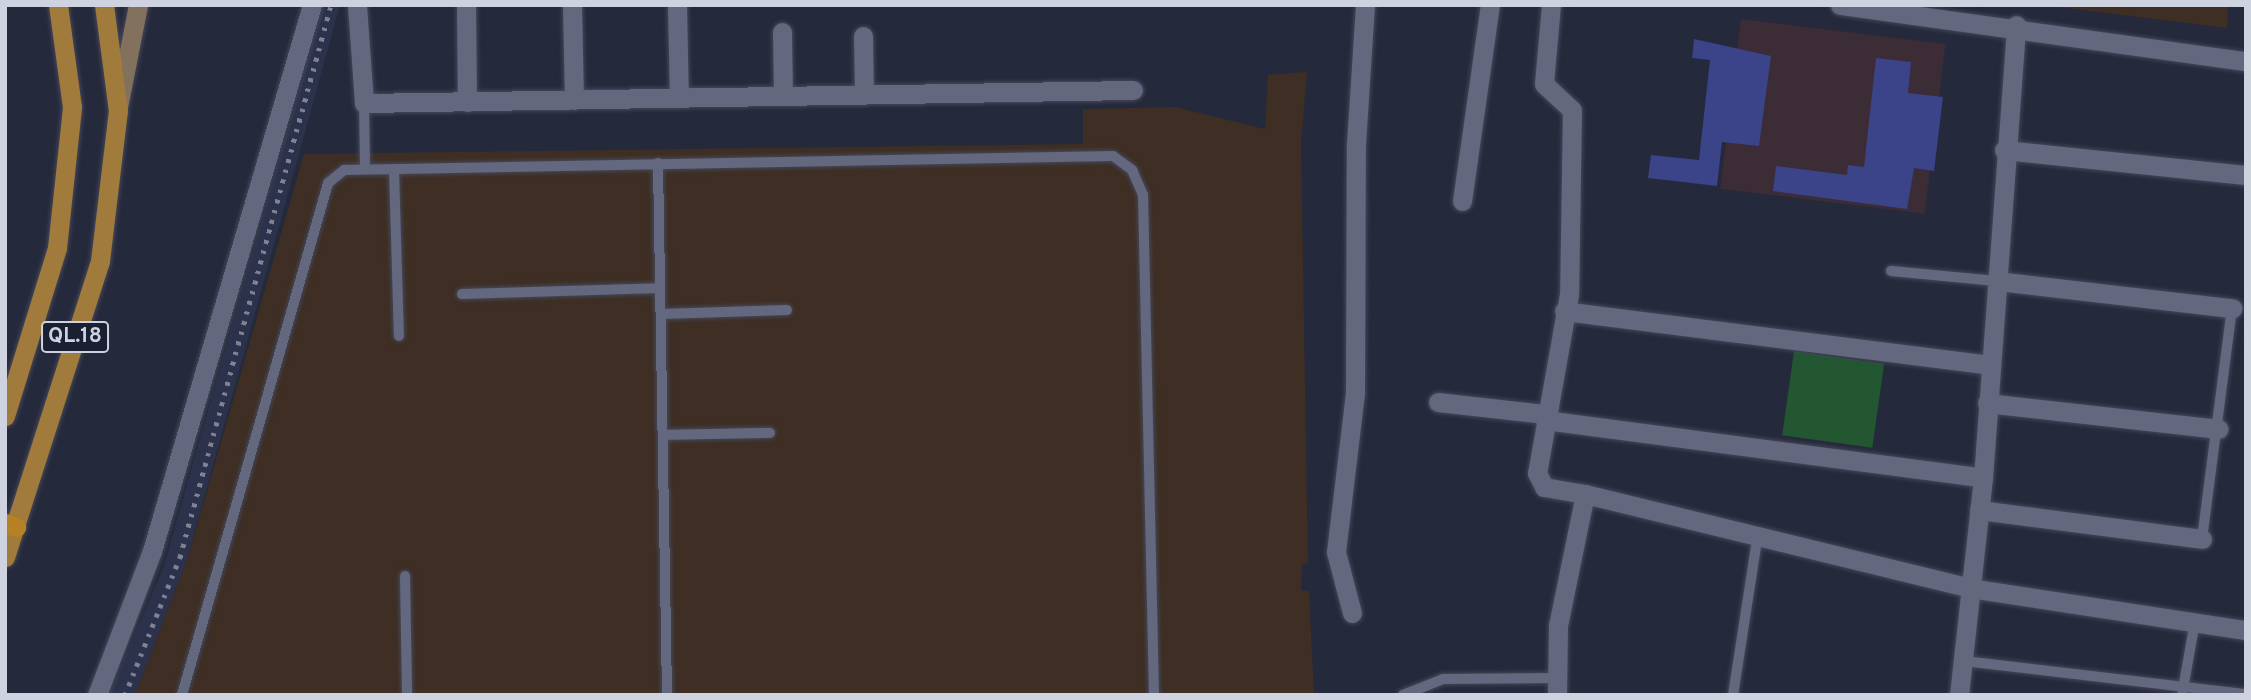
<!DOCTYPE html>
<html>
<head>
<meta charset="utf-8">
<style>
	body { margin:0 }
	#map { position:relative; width:2251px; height:700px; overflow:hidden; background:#25293c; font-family:Overpass,sans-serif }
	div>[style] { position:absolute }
	.built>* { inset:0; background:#2c324b }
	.industrial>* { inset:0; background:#3e2e23 }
	.education>* { inset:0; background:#3c2c36; transform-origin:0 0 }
	.green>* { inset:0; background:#225731; transform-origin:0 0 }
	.building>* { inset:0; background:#3b4389 }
	.roads { filter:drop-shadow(0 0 2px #444758) drop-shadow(0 0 2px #444758) }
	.service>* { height:10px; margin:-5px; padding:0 5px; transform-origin:5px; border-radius:5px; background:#63687f }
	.minor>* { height:19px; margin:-9.5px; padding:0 9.5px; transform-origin:9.5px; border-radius:9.5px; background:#63687f }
	.tertiary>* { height:19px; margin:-9.5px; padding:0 9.5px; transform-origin:9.5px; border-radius:9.5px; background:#63687f }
	.secondary>* { height:19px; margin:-9.5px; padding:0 9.5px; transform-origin:9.5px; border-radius:9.5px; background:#82715d }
	.primary>* { height:19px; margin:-9.5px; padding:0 9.5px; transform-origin:9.5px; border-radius:9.5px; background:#a17b3b }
	.trunk>* { height:19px; margin:-9.5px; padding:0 9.5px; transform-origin:9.5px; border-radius:9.5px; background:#b68124 }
	.rail>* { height:5px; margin-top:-2.5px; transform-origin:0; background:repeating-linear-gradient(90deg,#7e8292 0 3.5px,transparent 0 10.5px) }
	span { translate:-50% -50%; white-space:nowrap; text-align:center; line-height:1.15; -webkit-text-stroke:7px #1b1f32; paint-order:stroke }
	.shield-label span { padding:2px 5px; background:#1b1f32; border:2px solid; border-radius:5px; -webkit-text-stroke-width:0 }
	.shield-label { font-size:21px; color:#cfd2df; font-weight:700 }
	.frame { position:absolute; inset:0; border:7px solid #cfd2df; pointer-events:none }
</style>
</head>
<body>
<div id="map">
	<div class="built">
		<div style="clip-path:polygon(323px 5px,340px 5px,187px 560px,135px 695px,109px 695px,164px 566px)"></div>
	</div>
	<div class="industrial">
		<div style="clip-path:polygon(2042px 5px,2228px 5px,2227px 28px)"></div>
		<div style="clip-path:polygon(1307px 72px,1301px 142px,1308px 563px,1302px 564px,1301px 591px,1309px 591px,1314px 695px,135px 695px,187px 560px,304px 154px,1083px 144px,1083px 109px,1175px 107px,1265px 129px,1268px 75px)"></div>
	</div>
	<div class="education">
		<div style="left:1741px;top:19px;width:206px;height:171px;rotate:7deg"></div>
	</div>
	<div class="green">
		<div style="left:1794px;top:351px;width:91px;height:85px;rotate:8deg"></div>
	</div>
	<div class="building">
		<div style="clip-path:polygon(1694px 39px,1771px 56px,1759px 146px,1722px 142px,1717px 186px,1648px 178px,1651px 155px,1699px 160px,1710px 60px,1692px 58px)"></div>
		<div style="clip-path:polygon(1876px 58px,1911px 62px,1908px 93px,1943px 97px,1934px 171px,1914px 168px,1907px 209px,1773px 191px,1776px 166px,1847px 175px,1848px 165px,1864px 167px)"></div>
	</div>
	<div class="roads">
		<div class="service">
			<div style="left:364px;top:103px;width:65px;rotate:89.1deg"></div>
			<div style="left:658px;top:163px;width:532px;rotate:89.03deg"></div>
			<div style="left:394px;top:170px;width:166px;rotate:88.3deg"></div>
			<div style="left:1891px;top:271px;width:106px;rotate:5.4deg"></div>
			<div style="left:462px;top:294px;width:198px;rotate:-1.7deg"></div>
			<div style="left:661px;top:314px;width:126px;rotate:-1.8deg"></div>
			<div style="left:663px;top:435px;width:107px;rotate:-1.1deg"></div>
			<div style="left:2202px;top:539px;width:233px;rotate:-82.6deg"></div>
			<div style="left:405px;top:576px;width:119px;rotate:89deg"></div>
			<div style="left:1964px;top:661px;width:284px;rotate:6.7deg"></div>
			<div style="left:182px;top:695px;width:532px;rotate:-74.08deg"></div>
			<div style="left:328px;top:183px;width:21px;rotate:-39deg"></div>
			<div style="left:344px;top:170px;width:769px;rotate:-1.04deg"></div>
			<div style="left:1113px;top:156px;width:24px;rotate:36deg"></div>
			<div style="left:1132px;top:170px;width:27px;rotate:66deg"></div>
			<div style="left:1143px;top:195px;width:500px;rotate:88.74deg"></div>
			<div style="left:1403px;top:695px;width:43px;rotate:-21.8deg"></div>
			<div style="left:1443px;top:679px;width:113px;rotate:-0.5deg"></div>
			<div style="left:1733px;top:695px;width:163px;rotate:-81.2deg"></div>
			<div style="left:2182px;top:695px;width:75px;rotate:-80deg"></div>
		</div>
		<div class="minor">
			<div style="left:357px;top:5px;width:98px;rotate:85.9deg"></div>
			<div style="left:364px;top:103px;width:769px;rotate:-0.97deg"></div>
			<div style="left:466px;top:5px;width:97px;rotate:89.4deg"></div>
			<div style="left:572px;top:5px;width:95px;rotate:88.8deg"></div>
			<div style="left:677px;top:5px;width:93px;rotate:88.8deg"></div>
			<div style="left:1551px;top:5px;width:79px;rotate:95.1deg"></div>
			<div style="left:1544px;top:84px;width:38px;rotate:43deg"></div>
			<div style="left:1572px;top:110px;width:184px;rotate:90.9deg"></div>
			<div style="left:1569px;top:294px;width:182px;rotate:100.1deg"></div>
			<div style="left:1537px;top:473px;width:16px;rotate:63deg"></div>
			<div style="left:1544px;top:487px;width:42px;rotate:9.7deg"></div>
			<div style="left:1585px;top:494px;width:134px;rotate:101.6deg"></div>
			<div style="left:1558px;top:625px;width:70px;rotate:90.8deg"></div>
			<div style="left:782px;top:32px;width:64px;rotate:89.1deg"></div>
			<div style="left:863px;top:36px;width:59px;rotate:89deg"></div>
			<div style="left:2004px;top:150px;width:243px;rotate:5.9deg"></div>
			<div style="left:1462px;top:201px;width:198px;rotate:-81.9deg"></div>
			<div style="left:1997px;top:281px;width:237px;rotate:6.6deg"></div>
			<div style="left:1564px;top:311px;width:428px;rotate:7.2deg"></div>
			<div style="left:1438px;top:402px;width:108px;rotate:6.4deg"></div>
			<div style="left:1987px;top:403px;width:233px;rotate:6.4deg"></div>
			<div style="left:1545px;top:420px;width:442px;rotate:7.5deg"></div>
			<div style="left:1585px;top:494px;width:396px;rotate:13.7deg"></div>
			<div style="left:1970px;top:588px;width:279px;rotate:8.7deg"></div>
			<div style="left:1979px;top:510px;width:225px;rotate:7.4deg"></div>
			<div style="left:1352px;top:613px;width:63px;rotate:-104.7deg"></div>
			<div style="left:1336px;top:552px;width:161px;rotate:-83.2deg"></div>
			<div style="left:1355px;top:392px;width:248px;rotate:-89.8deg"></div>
			<div style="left:1356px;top:144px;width:139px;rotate:-86.3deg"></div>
			<div style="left:97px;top:695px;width:154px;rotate:-69.1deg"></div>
			<div style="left:152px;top:551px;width:569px;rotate:-73.67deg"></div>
			<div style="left:1959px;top:695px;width:218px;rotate:-83.7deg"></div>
			<div style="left:1983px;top:478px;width:454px;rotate:-85.8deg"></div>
		</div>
		<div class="tertiary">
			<div style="left:1840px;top:5px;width:410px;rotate:7.9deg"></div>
		</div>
		<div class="secondary">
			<div style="left:118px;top:107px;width:104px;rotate:-78.9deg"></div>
		</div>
		<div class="primary">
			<div style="left:5px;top:416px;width:176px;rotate:-72.8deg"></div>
			<div style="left:57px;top:248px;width:142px;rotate:-83.9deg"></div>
			<div style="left:72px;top:107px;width:103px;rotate:-97.8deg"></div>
			<div style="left:5px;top:557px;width:311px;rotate:-72.2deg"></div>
			<div style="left:100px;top:261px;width:151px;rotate:-83.2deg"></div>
			<div style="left:118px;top:111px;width:107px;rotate:-97.5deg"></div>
		</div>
		<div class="trunk">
			<div style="left:5px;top:523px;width:12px;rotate:20deg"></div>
		</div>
	</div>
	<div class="rail">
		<div style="left:125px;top:695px;width:149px;rotate:-68.3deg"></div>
		<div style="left:180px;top:557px;width:572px;rotate:-74.7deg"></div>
	</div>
	<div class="shield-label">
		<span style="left:75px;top:337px">QL.18</span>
	</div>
	<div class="frame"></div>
</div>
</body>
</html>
